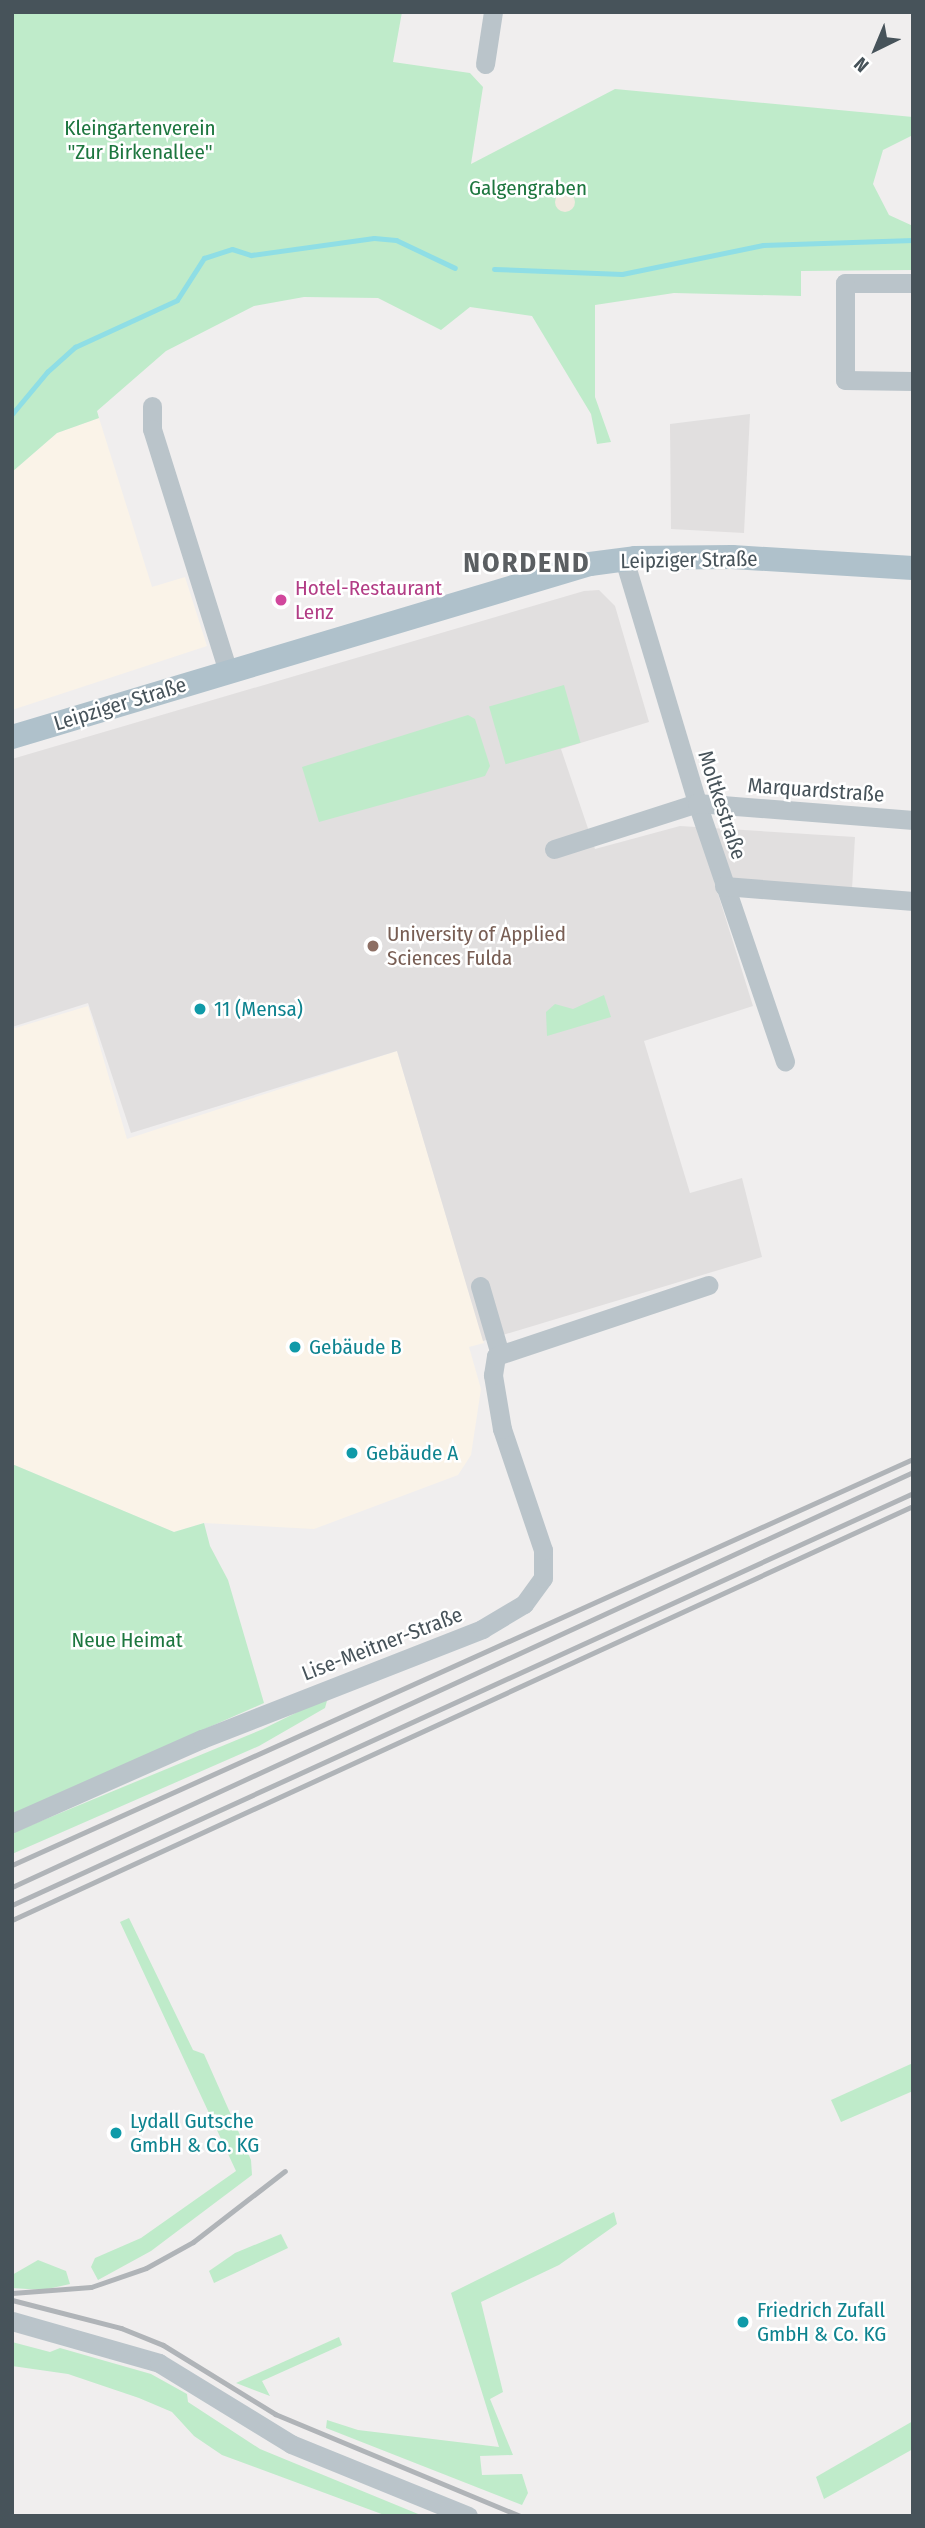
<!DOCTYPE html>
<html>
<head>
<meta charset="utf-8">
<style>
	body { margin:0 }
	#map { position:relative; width:925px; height:2528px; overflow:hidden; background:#f0eeee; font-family:"Fira Sans Condensed",sans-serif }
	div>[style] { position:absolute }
	.commercial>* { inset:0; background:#faf3e8 }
	.education>* { inset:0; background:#e1dfdf }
	.green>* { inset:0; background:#bfebca; transform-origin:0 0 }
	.sand>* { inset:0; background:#f1e9df }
	.round { border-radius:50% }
	.stream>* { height:5px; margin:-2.5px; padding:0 2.5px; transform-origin:2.5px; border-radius:2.5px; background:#8fdee5 }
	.minor>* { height:19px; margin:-9.5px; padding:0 9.5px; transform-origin:9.5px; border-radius:9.5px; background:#bac4ca }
	.major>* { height:24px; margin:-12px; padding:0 12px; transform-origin:12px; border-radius:12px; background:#afc1cb }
	.rail>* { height:5px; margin:-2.5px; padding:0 2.5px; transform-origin:2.5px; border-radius:2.5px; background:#b0b4b8 }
	.dots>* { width:19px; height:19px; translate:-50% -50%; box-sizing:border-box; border:4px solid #fff; border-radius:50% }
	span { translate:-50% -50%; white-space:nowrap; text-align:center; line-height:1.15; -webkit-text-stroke:5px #fff; paint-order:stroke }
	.park-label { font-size:21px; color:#1d763f }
	.street-label { font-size:21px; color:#47535a }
	.hotel-label { font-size:21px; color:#b23c85 }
	.left { translate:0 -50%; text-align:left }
	.education-label { font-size:21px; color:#785e54 }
	.culture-label { font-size:21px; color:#0d838f }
	.district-label { font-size:28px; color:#5b5f62; font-weight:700; letter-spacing:2px }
	.frame { position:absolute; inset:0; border:14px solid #47535a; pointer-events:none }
	.north { position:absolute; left:841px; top:14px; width:70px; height:70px; -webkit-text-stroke:5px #fff; paint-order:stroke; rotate:223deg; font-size:19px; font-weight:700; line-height:28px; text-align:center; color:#47535a }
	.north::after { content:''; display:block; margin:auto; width:24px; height:32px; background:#47535a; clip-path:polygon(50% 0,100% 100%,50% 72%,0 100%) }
</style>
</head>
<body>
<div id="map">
	<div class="commercial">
		<div style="clip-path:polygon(99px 418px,152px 587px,185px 577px,207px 646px,12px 710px,12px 472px,57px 433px)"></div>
		<div style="clip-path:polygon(88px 1006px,127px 1139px,397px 1051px,484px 1343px,469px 1347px,481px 1389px,471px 1455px,458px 1475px,314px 1529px,204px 1523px,174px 1532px,12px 1464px,12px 1029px)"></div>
	</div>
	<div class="education">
		<div style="clip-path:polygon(750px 414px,744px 533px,671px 529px,670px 424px)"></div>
		<div style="clip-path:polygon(599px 590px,615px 606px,649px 722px,561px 749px,595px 849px,680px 826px,855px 837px,852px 889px,714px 881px,753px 1006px,644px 1041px,690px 1193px,742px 1178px,762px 1257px,483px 1341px,397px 1051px,131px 1133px,88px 1003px,12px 1027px,12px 759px,584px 591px)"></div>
	</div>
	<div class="green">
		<div style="clip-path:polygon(12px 12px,402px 12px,393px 62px,470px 73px,483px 87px,471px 164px,615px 89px,913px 117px,913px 135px,883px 150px,873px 184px,889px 215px,913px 226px,913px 270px,801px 271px,801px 296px,674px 293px,595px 305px,595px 397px,611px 442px,597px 444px,591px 414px,532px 316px,470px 307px,441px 330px,378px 298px,304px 297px,254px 306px,166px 351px,97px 411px,99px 418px,57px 433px,12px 472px)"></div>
		<div style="left:564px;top:685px;width:60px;height:78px;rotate:74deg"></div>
		<div style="clip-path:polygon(468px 715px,475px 719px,490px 766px,485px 776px,319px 822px,302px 767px)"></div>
		<div style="clip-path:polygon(604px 995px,611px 1017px,547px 1036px,546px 1012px,555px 1004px,573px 1009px)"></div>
		<div style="clip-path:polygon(12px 1464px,174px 1532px,204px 1523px,210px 1546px,228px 1580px,264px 1703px,12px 1814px)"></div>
		<div style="clip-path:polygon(328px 1697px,325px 1708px,259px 1746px,12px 1854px,12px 1833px,263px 1729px)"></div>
		<div style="clip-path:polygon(129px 1918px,193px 2050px,204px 2054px,251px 2160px,252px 2175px,151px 2251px,98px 2280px,91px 2267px,95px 2258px,141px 2238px,236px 2171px,120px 1922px)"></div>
		<div style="clip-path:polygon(913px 2063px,913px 2091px,841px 2122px,831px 2100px)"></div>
		<div style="clip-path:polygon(614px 2212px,617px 2224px,559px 2265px,481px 2302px,503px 2392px,490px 2399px,513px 2455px,480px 2456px,482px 2475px,522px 2474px,528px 2493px,522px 2505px,326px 2428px,327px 2420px,358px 2430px,499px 2447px,451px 2293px)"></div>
		<div style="clip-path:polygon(281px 2234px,288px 2248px,214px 2283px,209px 2271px,235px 2253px)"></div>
		<div style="clip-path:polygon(38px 2260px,66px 2271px,70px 2284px,43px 2290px,12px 2288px,12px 2275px)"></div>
		<div style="clip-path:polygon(339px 2337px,342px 2345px,262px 2381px,270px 2396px,236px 2383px)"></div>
		<div style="clip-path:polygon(12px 2342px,50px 2352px,60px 2348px,151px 2374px,187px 2394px,188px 2402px,260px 2449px,423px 2516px,387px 2516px,222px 2455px,194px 2436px,172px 2412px,139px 2398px,68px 2374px,12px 2366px)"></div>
		<div style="clip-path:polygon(913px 2421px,913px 2449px,824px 2499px,816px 2477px)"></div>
	</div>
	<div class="sand">
		<div class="round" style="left:555px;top:192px;width:20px;height:20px"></div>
	</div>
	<div class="stream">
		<div style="left:494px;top:269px;width:128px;rotate:2.2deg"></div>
		<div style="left:622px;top:274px;width:144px;rotate:-11.6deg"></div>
		<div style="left:763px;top:245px;width:150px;rotate:-1.9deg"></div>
		<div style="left:12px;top:414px;width:55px;rotate:-50.2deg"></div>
		<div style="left:47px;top:372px;width:38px;rotate:-42deg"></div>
		<div style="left:75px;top:347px;width:112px;rotate:-24.7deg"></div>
		<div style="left:177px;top:300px;width:50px;rotate:-57.3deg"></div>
		<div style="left:204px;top:258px;width:29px;rotate:-18deg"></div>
		<div style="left:232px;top:249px;width:20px;rotate:18deg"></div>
		<div style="left:251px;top:255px;width:124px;rotate:-7.9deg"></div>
		<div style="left:374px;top:238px;width:22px;rotate:5deg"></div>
		<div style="left:396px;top:240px;width:65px;rotate:25.4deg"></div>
	</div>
	<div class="minor">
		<div style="left:485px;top:64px;width:53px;rotate:-81.3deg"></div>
		<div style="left:913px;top:283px;width:68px;rotate:180deg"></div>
		<div style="left:845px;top:283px;width:97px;rotate:90deg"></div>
		<div style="left:845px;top:380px;width:68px;rotate:0.8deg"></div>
		<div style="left:152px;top:406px;width:23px;rotate:90deg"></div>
		<div style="left:152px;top:429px;width:254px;rotate:72.6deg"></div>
		<div style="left:624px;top:559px;width:255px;rotate:73.3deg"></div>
		<div style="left:697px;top:803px;width:273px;rotate:71.2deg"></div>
		<div style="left:554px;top:849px;width:150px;rotate:-17.8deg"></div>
		<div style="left:697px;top:803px;width:217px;rotate:4.5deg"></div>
		<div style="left:724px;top:886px;width:190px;rotate:4.5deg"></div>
		<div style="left:480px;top:1286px;width:68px;rotate:73.7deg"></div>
		<div style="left:12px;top:1823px;width:208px;rotate:-23.9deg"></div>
		<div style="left:202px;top:1739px;width:301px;rotate:-21.4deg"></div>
		<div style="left:482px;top:1629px;width:49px;rotate:-30.8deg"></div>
		<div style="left:524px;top:1604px;width:32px;rotate:-54deg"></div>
		<div style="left:543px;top:1578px;width:28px;rotate:-90deg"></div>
		<div style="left:543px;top:1550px;width:128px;rotate:-108.7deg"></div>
		<div style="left:502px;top:1429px;width:55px;rotate:-99.5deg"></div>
		<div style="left:493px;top:1375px;width:19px;rotate:-81deg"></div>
		<div style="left:496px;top:1356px;width:224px;rotate:-18.5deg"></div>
		<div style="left:12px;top:2321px;width:153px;rotate:15.9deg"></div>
		<div style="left:159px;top:2363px;width:155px;rotate:31.5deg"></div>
		<div style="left:291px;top:2444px;width:191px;rotate:22.1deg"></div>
	</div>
	<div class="major">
		<div style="left:12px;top:737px;width:603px;rotate:-16.66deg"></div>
		<div style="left:590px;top:564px;width:45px;rotate:-7.6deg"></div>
		<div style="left:635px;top:558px;width:97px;rotate:-0.6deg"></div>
		<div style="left:732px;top:557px;width:181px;rotate:3.5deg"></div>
	</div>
	<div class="rail">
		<div style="left:12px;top:1865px;width:988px;rotate:-24.26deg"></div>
		<div style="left:12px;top:1887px;width:992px;rotate:-24.73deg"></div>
		<div style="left:12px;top:1905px;width:991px;rotate:-24.57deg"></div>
		<div style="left:12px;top:1920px;width:992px;rotate:-24.68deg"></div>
		<div style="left:12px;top:2293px;width:79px;rotate:-4.3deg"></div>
		<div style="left:91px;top:2287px;width:58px;rotate:-19.1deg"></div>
		<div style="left:146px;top:2268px;width:54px;rotate:-29deg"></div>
		<div style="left:193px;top:2242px;width:116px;rotate:-37.7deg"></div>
		<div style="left:12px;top:2300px;width:113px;rotate:14.4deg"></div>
		<div style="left:121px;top:2328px;width:45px;rotate:22deg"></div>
		<div style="left:163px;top:2345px;width:132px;rotate:31.6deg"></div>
		<div style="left:275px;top:2414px;width:265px;rotate:22.6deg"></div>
	</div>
	<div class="dots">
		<div style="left:281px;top:600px;background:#d1479c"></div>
		<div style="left:373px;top:946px;background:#8d6e63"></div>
		<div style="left:200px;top:1009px;background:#0f9aa8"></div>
		<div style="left:295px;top:1347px;background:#0f9aa8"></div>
		<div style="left:352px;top:1453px;background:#0f9aa8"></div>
		<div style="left:116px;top:2133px;background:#0f9aa8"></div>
		<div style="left:743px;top:2322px;background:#0f9aa8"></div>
	</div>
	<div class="park-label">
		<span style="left:140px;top:140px">Kleingartenverein<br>"Zur Birkenallee"</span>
		<span style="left:528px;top:188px">Galgengraben</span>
		<span style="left:127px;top:1640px">Neue Heimat</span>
	</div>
	<div class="street-label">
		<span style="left:689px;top:560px;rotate:-1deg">Leipziger Straße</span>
		<span style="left:120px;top:704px;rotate:-17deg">Leipziger Straße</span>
		<span style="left:816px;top:790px;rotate:4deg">Marquardstraße</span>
		<span style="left:722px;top:805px;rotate:72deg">Moltkestraße</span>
		<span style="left:382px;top:1644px;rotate:-21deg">Lise-Meitner-Straße</span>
	</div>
	<div class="hotel-label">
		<span class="left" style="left:295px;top:600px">Hotel-Restaurant<br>Lenz</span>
	</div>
	<div class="education-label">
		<span class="left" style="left:387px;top:946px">University of Applied<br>Sciences Fulda</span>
	</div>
	<div class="culture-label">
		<span class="left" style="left:214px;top:1009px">11 (Mensa)</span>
		<span class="left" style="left:309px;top:1347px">Gebäude B</span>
		<span class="left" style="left:366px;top:1453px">Gebäude A</span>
		<span class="left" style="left:130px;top:2133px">Lydall Gutsche<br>GmbH &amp; Co. KG</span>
		<span class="left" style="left:757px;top:2322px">Friedrich Zufall<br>GmbH &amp; Co. KG</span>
	</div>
	<div class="district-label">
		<span style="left:527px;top:563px">NORDEND</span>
	</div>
	<div class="frame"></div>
	<div class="north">N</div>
</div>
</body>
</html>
